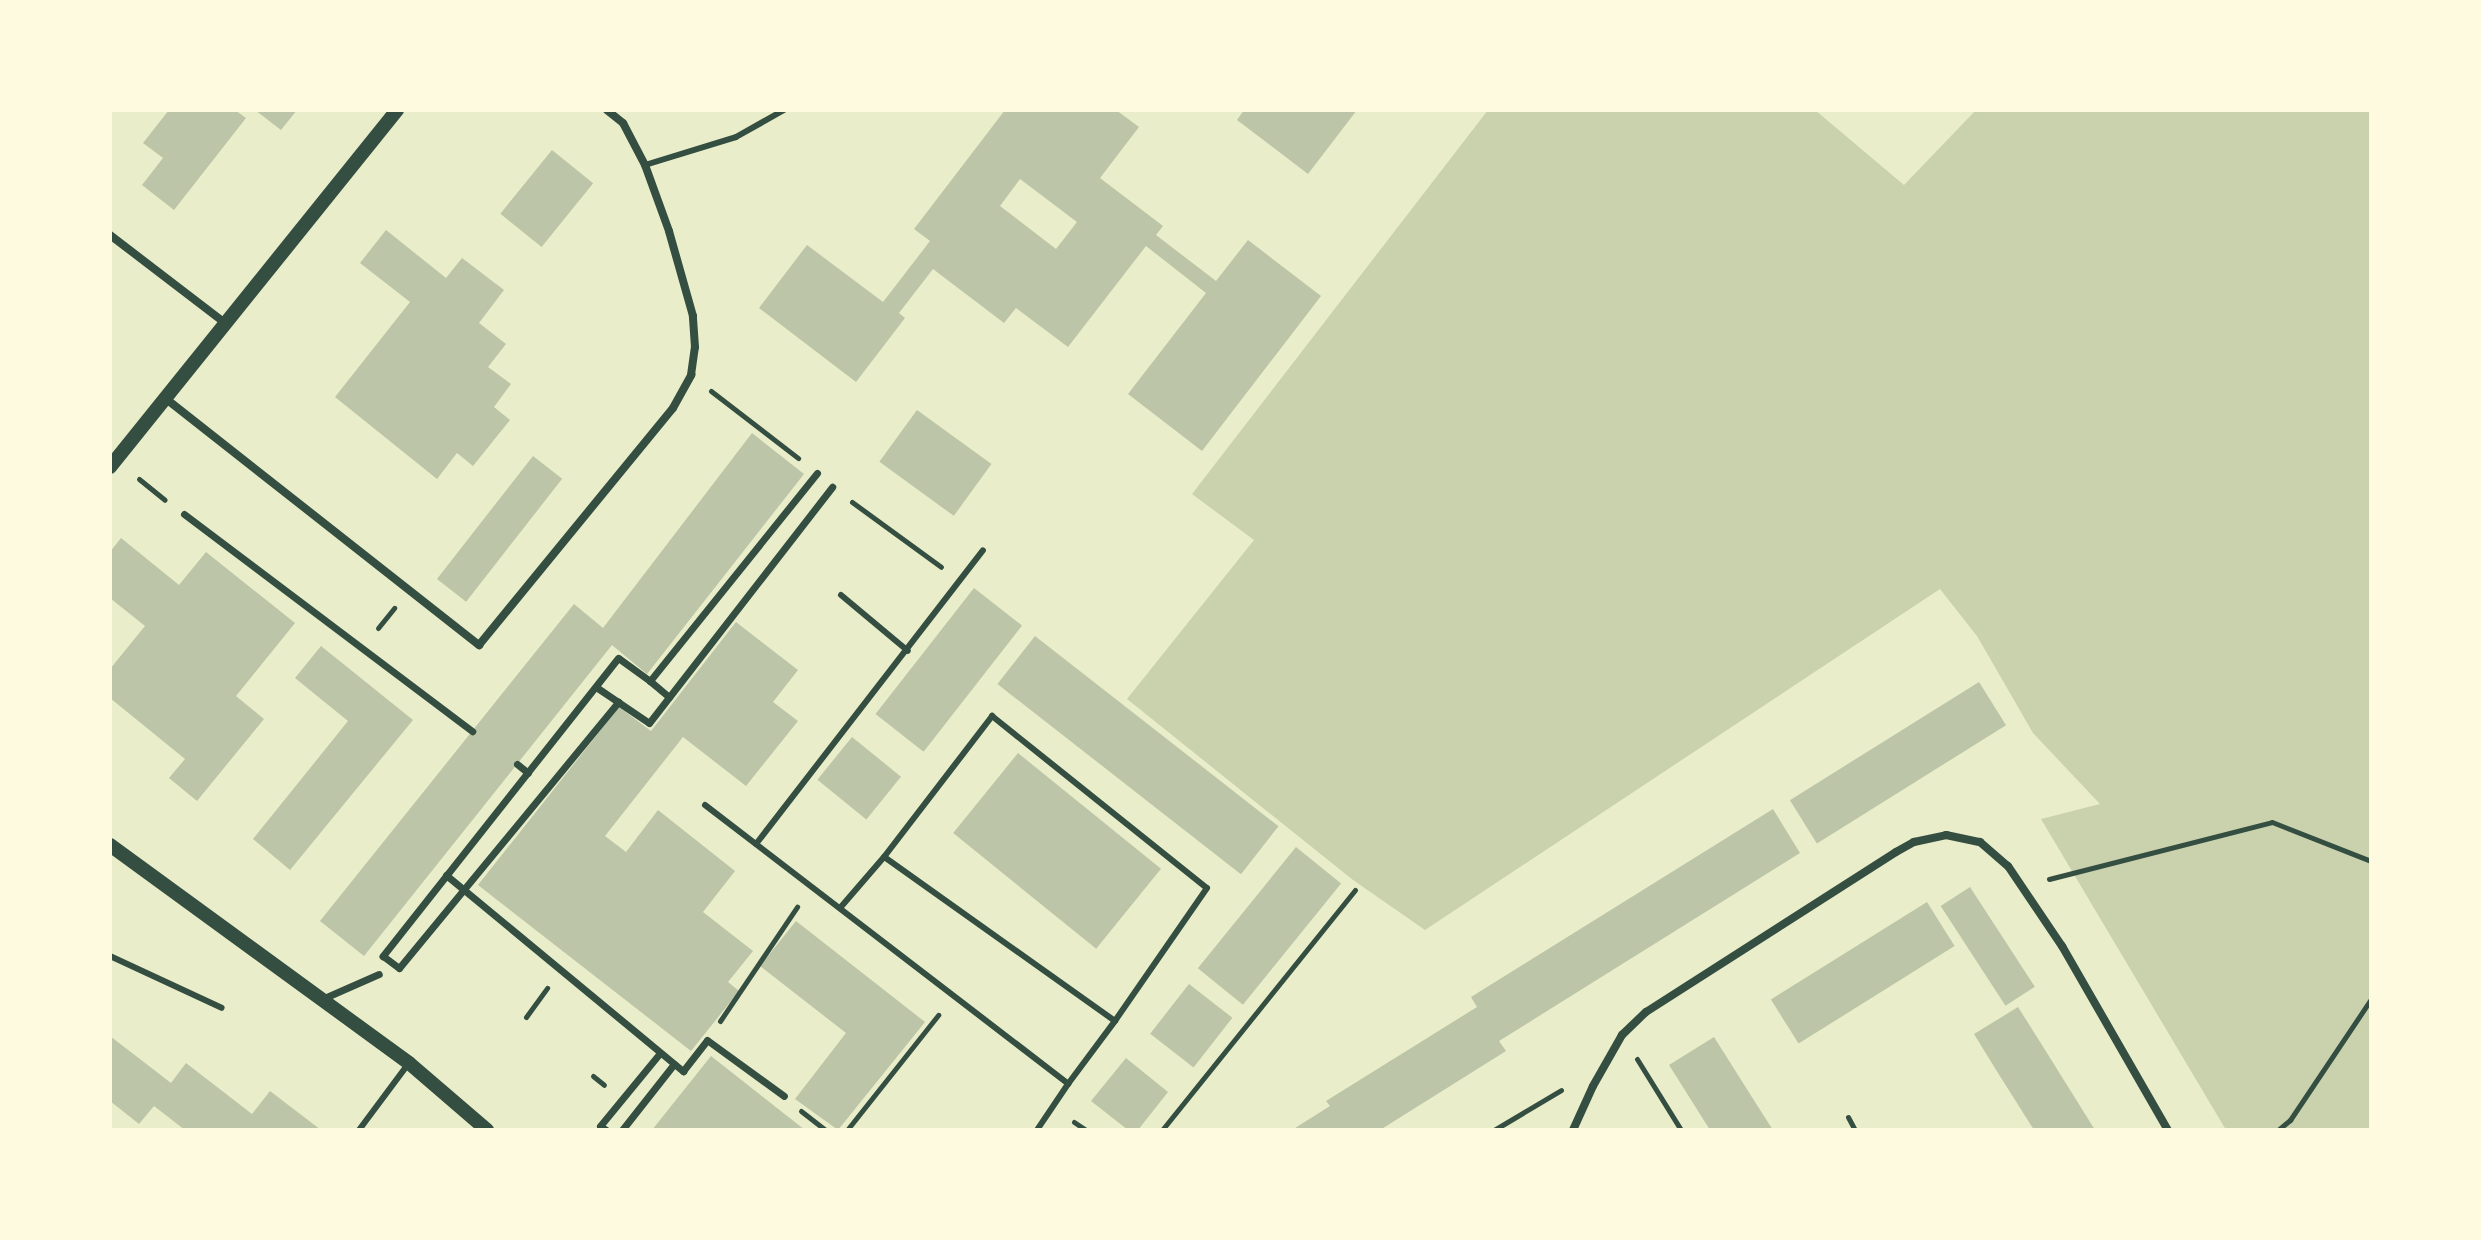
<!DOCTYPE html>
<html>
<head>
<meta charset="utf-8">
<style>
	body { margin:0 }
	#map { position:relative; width:2481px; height:1240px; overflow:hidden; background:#e9edc9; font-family:"Titillium Web",sans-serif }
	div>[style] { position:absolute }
	.green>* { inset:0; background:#cad2ad }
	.building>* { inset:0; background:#bcc5a7; transform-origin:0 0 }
	.path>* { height:5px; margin:-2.5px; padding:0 2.5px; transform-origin:2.5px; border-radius:2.5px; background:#344e41 }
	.service>* { height:6px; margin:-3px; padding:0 3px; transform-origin:3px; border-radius:3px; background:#344e41 }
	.pedestrian>* { height:7px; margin:-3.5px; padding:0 3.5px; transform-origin:3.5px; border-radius:3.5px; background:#344e41 }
	.minor>* { height:8px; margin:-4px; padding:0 4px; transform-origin:4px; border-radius:4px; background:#344e41 }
	.tertiary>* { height:14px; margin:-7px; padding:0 7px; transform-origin:7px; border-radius:7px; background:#344e41 }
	span { translate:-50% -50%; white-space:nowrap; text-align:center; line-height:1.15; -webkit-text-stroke:6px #fefae0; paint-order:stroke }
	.frame { position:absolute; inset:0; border:112px solid #fefae0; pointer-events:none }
</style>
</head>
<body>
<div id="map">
	<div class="green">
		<div style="clip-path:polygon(1488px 110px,1815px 110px,1904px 185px,1976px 110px,2371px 110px,2371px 1130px,2226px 1130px,2041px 819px,2100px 804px,2033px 733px,1977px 636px,1940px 589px,1425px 930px,1353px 880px,1127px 699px,1254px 540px,1192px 494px)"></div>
	</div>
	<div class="building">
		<div style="clip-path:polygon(169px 110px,235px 110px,246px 118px,174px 210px,142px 185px,163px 158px,143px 143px)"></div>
		<div style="clip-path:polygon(255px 110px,297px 110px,281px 130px)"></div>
		<div style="clip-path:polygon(evenodd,1005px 110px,1116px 110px,1139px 127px,1100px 178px,1163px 226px,1156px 235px,1216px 281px,1248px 240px,1321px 296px,1202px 451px,1128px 394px,1206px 293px,1146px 246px,1068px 347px,1016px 308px,1004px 323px,933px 269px,899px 313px,905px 318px,856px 382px,759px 308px,807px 245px,883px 302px,930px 241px,914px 229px,1005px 110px,1020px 179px,1077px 222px,1056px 249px,1000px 206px,1020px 179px)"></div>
		<div style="clip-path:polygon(1244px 110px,1357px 110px,1308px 174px,1237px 120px)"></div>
		<div style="left:552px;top:150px;width:53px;height:82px;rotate:39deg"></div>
		<div style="clip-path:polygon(386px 230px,446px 278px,462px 258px,504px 290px,479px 323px,506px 344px,488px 367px,511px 384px,494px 407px,510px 420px,473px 466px,457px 453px,437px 479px,335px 397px,410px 302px,360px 263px)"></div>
		<div style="left:917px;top:410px;width:92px;height:64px;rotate:36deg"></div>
		<div style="clip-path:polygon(752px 433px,804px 474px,647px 674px,612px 645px,364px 956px,320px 921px,574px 604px,603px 628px)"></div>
		<div style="left:533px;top:456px;width:37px;height:156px;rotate:38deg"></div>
		<div style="clip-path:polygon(121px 538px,179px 585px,206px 552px,295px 623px,236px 696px,264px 719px,197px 801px,169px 778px,185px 759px,110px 698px,110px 669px,145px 626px,110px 598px,110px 552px)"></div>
		<div style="left:974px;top:588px;width:61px;height:160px;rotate:38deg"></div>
		<div style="clip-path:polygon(736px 622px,798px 670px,773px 702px,798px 721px,746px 786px,683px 737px,605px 836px,626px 852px,658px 810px,735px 871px,703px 912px,753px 951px,728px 982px,739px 991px,691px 1051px,478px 885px,619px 707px,651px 731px)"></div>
		<div style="left:1035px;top:636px;width:309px;height:61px;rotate:38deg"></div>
		<div style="clip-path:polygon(321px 646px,413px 720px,290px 870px,253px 839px,348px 721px,295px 678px)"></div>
		<div style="left:1979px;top:682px;width:51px;height:223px;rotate:58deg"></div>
		<div style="left:852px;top:737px;width:63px;height:55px;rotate:39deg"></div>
		<div style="left:1018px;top:753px;width:184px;height:103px;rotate:39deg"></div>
		<div style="clip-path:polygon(1773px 809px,1800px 853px,1499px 1041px,1506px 1051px,1380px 1130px,1292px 1130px,1330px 1106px,1326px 1101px,1477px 1007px,1471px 997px)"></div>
		<div style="left:1296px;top:847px;width:58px;height:156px;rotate:39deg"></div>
		<div style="left:1970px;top:887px;width:119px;height:35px;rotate:57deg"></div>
		<div style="left:1927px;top:902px;width:52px;height:184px;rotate:58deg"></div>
		<div style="clip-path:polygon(796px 921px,925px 1022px,838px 1130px,795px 1099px,846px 1033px,760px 966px)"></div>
		<div style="left:1189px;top:984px;width:55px;height:63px;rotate:38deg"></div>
		<div style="clip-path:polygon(2018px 1007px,2042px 1045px,2095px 1130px,2034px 1130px,1998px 1073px,1974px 1034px)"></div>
		<div style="clip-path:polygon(110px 1036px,171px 1083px,186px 1063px,252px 1114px,270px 1091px,321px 1130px,185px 1130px,154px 1106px,139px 1124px,110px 1101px)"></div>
		<div style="clip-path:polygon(1714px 1037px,1762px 1113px,1773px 1130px,1710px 1130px,1669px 1065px)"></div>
		<div style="clip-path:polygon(711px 1056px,805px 1130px,652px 1130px)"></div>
		<div style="clip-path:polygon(1126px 1058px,1168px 1092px,1138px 1130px,1128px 1130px,1091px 1101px)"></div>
	</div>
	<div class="path">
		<div style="left:711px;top:391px;width:110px;rotate:37.6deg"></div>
		<div style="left:139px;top:479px;width:33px;rotate:39deg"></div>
		<div style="left:852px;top:502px;width:110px;rotate:36.1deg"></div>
		<div style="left:378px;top:628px;width:26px;rotate:-51deg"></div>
		<div style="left:2049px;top:879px;width:230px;rotate:-14.3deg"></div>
		<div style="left:2272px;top:822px;width:106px;rotate:21.5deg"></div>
		<div style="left:526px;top:1017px;width:36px;rotate:-54deg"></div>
		<div style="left:720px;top:1021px;width:138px;rotate:-56deg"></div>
		<div style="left:1637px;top:1059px;width:84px;rotate:58.2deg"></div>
		<div style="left:593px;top:1076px;width:14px;rotate:39deg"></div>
		<div style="left:801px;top:1111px;width:31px;rotate:38deg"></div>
		<div style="left:1848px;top:1117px;width:15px;rotate:62deg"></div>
		<div style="left:1074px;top:1122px;width:14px;rotate:34deg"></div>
		<div style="left:847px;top:1130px;width:147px;rotate:-51.6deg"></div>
		<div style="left:1162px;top:1130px;width:308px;rotate:-51.2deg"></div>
		<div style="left:1494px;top:1130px;width:78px;rotate:-30.8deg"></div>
		<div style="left:2278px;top:1130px;width:16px;rotate:-40deg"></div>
		<div style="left:2290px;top:1120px;width:146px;rotate:-56.2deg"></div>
	</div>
	<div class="service">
		<div style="left:645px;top:165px;width:95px;rotate:-17.1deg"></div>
		<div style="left:736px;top:137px;width:55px;rotate:-29.4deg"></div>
		<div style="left:841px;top:595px;width:87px;rotate:39.9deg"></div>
		<div style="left:992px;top:716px;width:275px;rotate:38.7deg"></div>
		<div style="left:1207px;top:888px;width:162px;rotate:124.7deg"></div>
		<div style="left:1115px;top:1021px;width:283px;rotate:-144.6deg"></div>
		<div style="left:884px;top:857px;width:178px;rotate:-52.5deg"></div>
		<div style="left:705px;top:805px;width:458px;rotate:37.5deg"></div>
		<div style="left:1068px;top:1084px;width:55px;rotate:124deg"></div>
		<div style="left:756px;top:844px;width:371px;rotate:-52.3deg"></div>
		<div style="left:840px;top:908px;width:67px;rotate:-49.2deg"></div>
		<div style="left:110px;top:956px;width:123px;rotate:24.9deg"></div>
		<div style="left:1068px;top:1084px;width:79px;rotate:-53.3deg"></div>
		<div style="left:359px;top:1130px;width:84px;rotate:-53.3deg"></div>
	</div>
	<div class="pedestrian">
		<div style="left:817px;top:473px;width:267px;rotate:128.8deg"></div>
		<div style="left:650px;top:681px;width:39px;rotate:-144deg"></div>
		<div style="left:618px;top:658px;width:380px;rotate:128.3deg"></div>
		<div style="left:383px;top:956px;width:20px;rotate:37deg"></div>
		<div style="left:399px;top:968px;width:345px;rotate:-50.5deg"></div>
		<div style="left:618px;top:702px;width:37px;rotate:34deg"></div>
		<div style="left:649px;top:723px;width:299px;rotate:-52.2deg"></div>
		<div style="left:184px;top:514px;width:361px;rotate:37deg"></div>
		<div style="left:650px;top:681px;width:25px;rotate:40deg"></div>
		<div style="left:596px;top:687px;width:27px;rotate:34deg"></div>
		<div style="left:517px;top:764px;width:14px;rotate:39deg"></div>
		<div style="left:446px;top:875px;width:308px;rotate:39.6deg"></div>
		<div style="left:683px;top:1071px;width:39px;rotate:-52deg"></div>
		<div style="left:707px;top:1040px;width:95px;rotate:36deg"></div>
		<div style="left:322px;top:999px;width:62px;rotate:-23.7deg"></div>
		<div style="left:606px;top:1130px;width:7px;rotate:-146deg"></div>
		<div style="left:600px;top:1126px;width:94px;rotate:-50.6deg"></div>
		<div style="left:622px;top:1130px;width:84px;rotate:-51.8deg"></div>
	</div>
	<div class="minor">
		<div style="left:110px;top:235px;width:145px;rotate:37.4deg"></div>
		<div style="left:165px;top:398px;width:400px;rotate:38.2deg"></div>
		<div style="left:479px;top:645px;width:306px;rotate:-50.7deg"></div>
		<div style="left:673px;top:408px;width:38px;rotate:-61deg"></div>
		<div style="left:691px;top:375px;width:28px;rotate:-82deg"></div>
		<div style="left:695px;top:347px;width:31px;rotate:-94deg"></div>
		<div style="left:693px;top:316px;width:88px;rotate:-105.8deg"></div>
		<div style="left:669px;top:231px;width:70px;rotate:-110deg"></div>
		<div style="left:645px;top:165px;width:47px;rotate:-117.6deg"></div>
		<div style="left:623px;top:123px;width:21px;rotate:-141deg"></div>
		<div style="left:1573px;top:1130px;width:48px;rotate:-65.6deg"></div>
		<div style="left:1593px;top:1086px;width:59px;rotate:-60.4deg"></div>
		<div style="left:1622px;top:1035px;width:33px;rotate:-44deg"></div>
		<div style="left:1646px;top:1012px;width:297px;rotate:-32.6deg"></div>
		<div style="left:1896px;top:852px;width:21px;rotate:-29deg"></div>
		<div style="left:1914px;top:842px;width:33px;rotate:-12deg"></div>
		<div style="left:1946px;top:835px;width:35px;rotate:12deg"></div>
		<div style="left:1980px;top:842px;width:37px;rotate:41deg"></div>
		<div style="left:2008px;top:866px;width:97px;rotate:56deg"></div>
		<div style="left:2062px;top:946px;width:212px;rotate:60.1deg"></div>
	</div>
	<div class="tertiary">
		<div style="left:110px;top:467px;width:458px;rotate:-51.2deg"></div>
		<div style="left:110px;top:845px;width:370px;rotate:36.1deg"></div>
		<div style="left:409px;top:1063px;width:103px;rotate:40.7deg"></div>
	</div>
	<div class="frame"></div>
</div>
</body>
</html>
